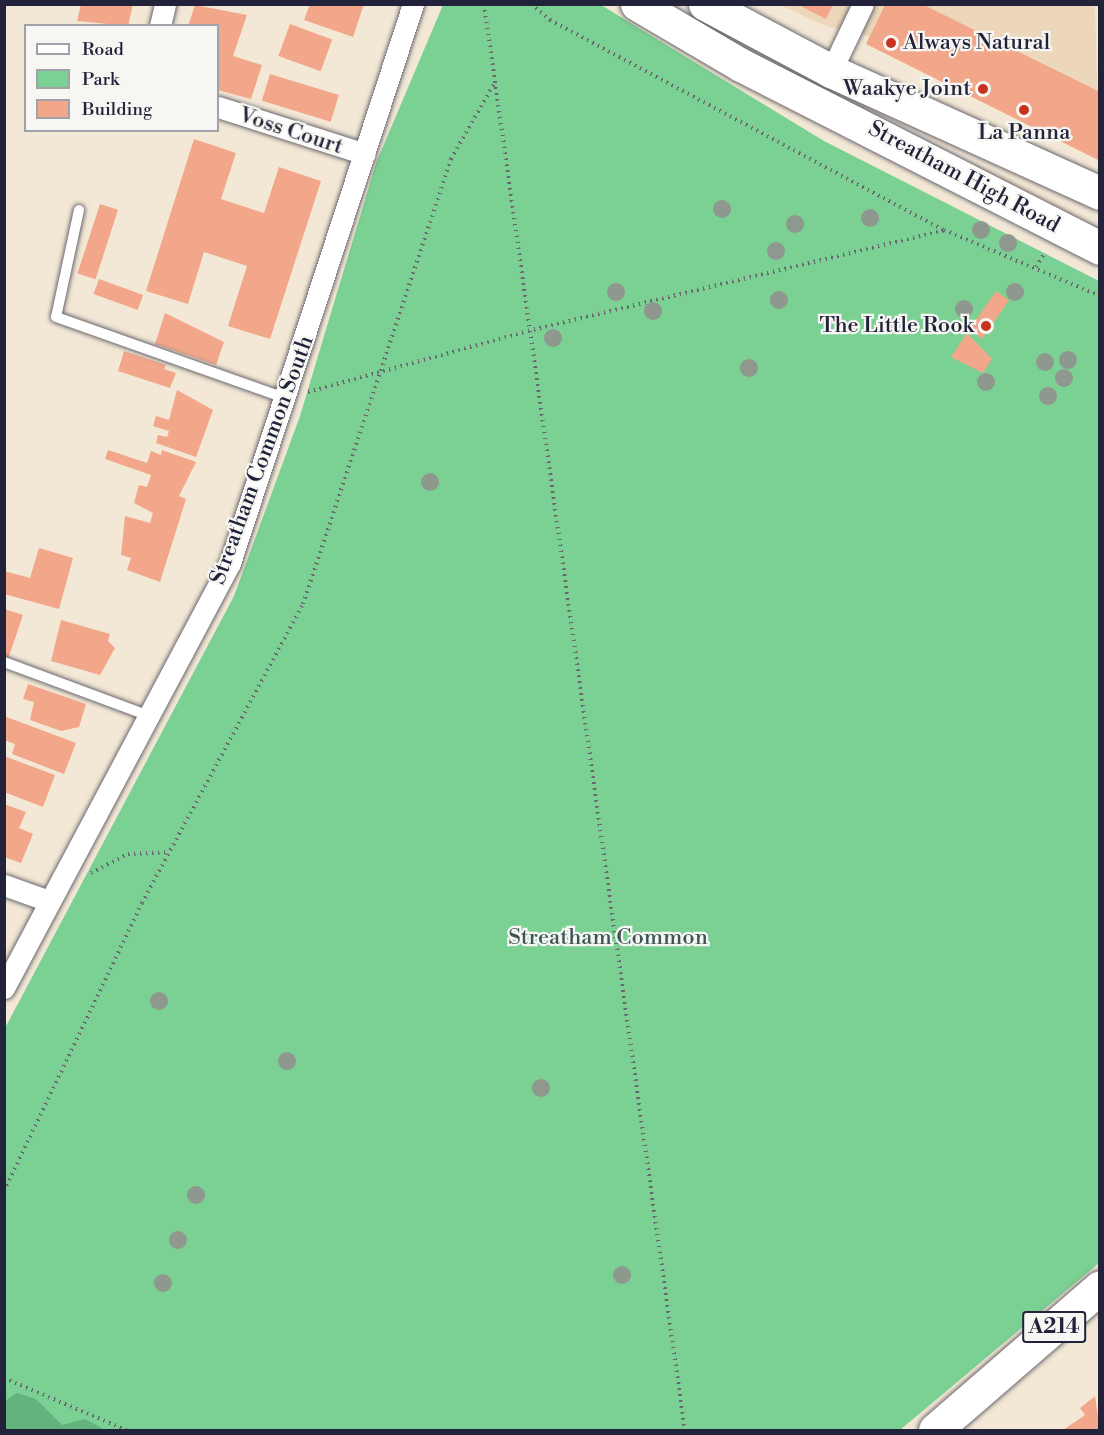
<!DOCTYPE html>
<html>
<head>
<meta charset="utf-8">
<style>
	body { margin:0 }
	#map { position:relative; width:1104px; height:1435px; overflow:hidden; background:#f3e8d5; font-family:"Libre Bodoni",serif }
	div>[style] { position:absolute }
	.built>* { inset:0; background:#ecd7ba }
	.green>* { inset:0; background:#7bd093 }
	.forest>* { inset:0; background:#64b27d }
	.building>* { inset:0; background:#f3a78a; transform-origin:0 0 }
	.path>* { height:4px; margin-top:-2px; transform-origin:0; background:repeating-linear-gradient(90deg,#6b6771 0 1.5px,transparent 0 6px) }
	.roads { filter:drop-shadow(0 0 2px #6b6771) drop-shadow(0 0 2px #6b6771) }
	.service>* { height:10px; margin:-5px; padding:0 5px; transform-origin:5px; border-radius:5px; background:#fff }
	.minor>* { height:21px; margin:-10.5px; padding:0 10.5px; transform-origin:10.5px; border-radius:10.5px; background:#fff }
	.primary>* { height:33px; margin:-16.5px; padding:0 16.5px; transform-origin:16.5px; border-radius:16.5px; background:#fff }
	.trunk>* { height:33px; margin:-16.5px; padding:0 16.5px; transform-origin:16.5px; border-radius:16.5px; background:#fff }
	.trees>* { width:18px; height:18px; margin:-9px; border-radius:50%; background:#8f988f }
	.dots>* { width:16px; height:16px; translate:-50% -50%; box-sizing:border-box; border:3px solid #f6f6f2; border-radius:50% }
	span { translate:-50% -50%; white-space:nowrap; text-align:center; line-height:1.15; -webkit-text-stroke:4.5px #f6f6f2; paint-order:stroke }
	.shield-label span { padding:2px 4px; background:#f6f6f2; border:2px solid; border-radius:4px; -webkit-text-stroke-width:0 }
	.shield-label { font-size:21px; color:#22223b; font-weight:700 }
	.poi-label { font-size:22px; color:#22223b }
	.left { translate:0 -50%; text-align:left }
	.right { translate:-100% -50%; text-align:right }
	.street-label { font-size:22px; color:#22223b }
	.park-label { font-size:22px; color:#3d5655 }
	.frame { position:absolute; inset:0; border:6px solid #22223b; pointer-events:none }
	.legend { position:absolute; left:24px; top:24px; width:195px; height:108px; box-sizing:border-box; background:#f6f6f2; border:2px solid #a1a1a9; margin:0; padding:8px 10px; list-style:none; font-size:18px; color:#22223b }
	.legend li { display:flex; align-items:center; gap:12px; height:30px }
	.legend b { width:30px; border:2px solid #a1a1a9 }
</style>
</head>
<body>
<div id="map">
	<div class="built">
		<div style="clip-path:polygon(780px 5px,1095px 5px,1099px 150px,865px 35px,826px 26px)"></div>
	</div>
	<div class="green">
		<div style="clip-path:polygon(443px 5px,601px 5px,824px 141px,1099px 281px,1099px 1263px,900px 1430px,5px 1430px,4px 1030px,234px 596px,300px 416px,376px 163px)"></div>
	</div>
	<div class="forest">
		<div style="clip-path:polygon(17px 1393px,36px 1399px,62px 1425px,85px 1419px,105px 1430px,5px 1430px,5px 1401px)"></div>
	</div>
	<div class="building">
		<div style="clip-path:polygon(81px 4px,133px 4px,128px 26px,77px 21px)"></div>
		<div style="clip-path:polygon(310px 4px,364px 4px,353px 37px,304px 20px)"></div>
		<div style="clip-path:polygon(797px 4px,833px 4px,826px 19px)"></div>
		<div style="clip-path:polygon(195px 5px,247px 15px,233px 56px,262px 65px,251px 99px,218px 90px,218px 26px,188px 26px)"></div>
		<div style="clip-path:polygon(885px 5px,924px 5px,1100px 92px,1100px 161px,866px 44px)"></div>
		<div style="left:290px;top:24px;width:45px;height:34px;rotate:20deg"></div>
		<div style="left:270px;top:74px;width:72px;height:28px;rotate:17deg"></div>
		<div style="clip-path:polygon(194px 139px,236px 153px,221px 199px,264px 213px,279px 167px,321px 181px,270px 339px,228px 326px,247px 266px,204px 252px,188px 304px,146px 291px)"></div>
		<div style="left:100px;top:204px;width:19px;height:73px;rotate:18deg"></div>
		<div style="left:99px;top:279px;width:47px;height:16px;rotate:20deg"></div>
		<div style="left:996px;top:291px;width:16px;height:47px;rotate:35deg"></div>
		<div style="clip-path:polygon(165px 313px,224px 342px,216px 365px,155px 344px)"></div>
		<div style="clip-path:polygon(967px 333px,992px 359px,983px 373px,951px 357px)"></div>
		<div style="clip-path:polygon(124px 351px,166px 365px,164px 369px,176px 373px,170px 388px,118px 371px)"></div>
		<div style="clip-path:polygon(177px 390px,213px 410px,196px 457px,156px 443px,158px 435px,167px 437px,169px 431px,153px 426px,156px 416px,169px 420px)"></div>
		<div style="clip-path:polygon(108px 450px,147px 463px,151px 451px,161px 455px,162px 450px,196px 462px,179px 496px,186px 499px,160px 582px,127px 570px,131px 558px,121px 555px,125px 516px,150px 523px,153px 513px,134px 503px,139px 485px,147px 487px,151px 475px,105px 459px)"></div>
		<div style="clip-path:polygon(39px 548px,73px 558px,59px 609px,4px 594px,4px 571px,30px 578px)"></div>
		<div style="clip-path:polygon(4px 609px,23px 615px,8px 659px,4px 658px)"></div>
		<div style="clip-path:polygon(61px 620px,110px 634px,108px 641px,115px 648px,100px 675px,51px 661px)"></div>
		<div style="clip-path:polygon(28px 684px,86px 704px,79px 727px,61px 731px,30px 720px,34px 702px,23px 699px)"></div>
		<div style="clip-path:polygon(4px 716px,76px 743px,64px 774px,12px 754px,15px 744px,4px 740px)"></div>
		<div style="clip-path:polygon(4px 756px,55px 775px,43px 807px,4px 792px)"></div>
		<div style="clip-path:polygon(4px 804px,26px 812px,19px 828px,33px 834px,21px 863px,4px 857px)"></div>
		<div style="clip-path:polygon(1095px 1396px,1100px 1430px,1063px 1430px,1085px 1415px,1080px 1408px)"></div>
	</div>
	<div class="path">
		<div style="left:484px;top:4px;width:1440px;rotate:81.98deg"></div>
		<div style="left:531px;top:4px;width:25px;rotate:40deg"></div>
		<div style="left:550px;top:20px;width:446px;rotate:28.1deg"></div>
		<div style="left:944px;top:230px;width:169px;rotate:22.9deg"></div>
		<div style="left:1036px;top:267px;width:17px;rotate:-59deg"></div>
		<div style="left:308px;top:392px;width:228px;rotate:-15.5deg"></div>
		<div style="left:528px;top:331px;width:428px;rotate:-13.6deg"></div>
		<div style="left:91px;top:873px;width:42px;rotate:-27.2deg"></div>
		<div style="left:128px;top:854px;width:40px;rotate:-2.9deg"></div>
		<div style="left:4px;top:1191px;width:319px;rotate:-64.4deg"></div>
		<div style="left:142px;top:903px;width:340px;rotate:-61.7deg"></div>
		<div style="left:303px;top:604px;width:469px;rotate:-71.6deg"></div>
		<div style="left:451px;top:159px;width:86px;rotate:-60.2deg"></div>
		<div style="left:4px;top:1378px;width:133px;rotate:23.1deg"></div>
	</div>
	<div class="roads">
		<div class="service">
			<div style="left:79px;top:210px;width:109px;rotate:102.1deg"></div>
			<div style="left:56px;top:317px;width:243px;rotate:19.5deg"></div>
			<div style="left:4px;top:662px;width:155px;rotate:20.4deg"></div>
		</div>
		<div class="minor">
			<div style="left:160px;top:26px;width:23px;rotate:-77deg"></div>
			<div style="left:831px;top:71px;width:74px;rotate:-64.5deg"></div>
			<div style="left:218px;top:107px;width:154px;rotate:17.7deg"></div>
			<div style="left:4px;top:885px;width:48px;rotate:19.6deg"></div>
			<div style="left:4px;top:988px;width:481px;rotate:-62deg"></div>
			<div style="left:230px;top:563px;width:588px;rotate:-71.87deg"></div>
		</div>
		<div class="primary">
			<div style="left:935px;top:1430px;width:218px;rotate:-40.9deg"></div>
		</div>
		<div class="trunk">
			<div style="left:637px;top:4px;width:121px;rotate:30.4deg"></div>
			<div style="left:741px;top:65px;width:403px;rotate:27deg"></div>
			<div style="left:705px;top:4px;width:143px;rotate:28deg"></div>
			<div style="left:831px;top:71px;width:295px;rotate:24.4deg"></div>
		</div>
	</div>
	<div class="trees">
		<div style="left:722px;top:209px"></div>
		<div style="left:870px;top:218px"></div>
		<div style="left:795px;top:224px"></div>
		<div style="left:981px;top:230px"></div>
		<div style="left:1008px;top:243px"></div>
		<div style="left:776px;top:251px"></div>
		<div style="left:616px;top:292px"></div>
		<div style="left:1015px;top:292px"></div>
		<div style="left:779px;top:300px"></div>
		<div style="left:964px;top:309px"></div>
		<div style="left:653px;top:311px"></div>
		<div style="left:553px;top:338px"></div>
		<div style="left:1068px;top:360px"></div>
		<div style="left:1045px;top:362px"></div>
		<div style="left:749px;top:368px"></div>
		<div style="left:1064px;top:378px"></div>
		<div style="left:986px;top:382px"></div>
		<div style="left:1048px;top:396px"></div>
		<div style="left:430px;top:482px"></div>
		<div style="left:159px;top:1001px"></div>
		<div style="left:287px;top:1061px"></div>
		<div style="left:541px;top:1088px"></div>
		<div style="left:196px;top:1195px"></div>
		<div style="left:178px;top:1240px"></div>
		<div style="left:622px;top:1275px"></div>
		<div style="left:163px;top:1283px"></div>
	</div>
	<div class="dots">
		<div style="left:891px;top:43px;background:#c8321e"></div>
		<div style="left:983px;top:89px;background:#c8321e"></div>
		<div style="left:1024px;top:110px;background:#c8321e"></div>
		<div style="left:986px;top:326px;background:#c8321e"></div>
	</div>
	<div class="shield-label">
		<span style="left:1054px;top:1327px">A214</span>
	</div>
	<div class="poi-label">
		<span class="left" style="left:903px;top:43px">Always Natural</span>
		<span class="right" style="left:971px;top:89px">Waakye Joint</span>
		<span style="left:1024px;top:133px">La Panna</span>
		<span class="right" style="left:974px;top:326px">The Little Rook</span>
	</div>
	<div class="street-label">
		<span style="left:291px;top:131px;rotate:18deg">Voss Court</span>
		<span style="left:964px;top:177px;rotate:28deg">Streatham High Road</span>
		<span style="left:262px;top:460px;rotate:-70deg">Streatham Common South</span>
	</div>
	<div class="park-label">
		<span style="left:608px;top:938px">Streatham Common</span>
	</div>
	<div class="frame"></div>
	<ul class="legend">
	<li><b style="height:8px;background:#fff"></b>Road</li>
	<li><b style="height:16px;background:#7bd093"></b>Park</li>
	<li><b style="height:16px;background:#f3a78a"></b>Building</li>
	</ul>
</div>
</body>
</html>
